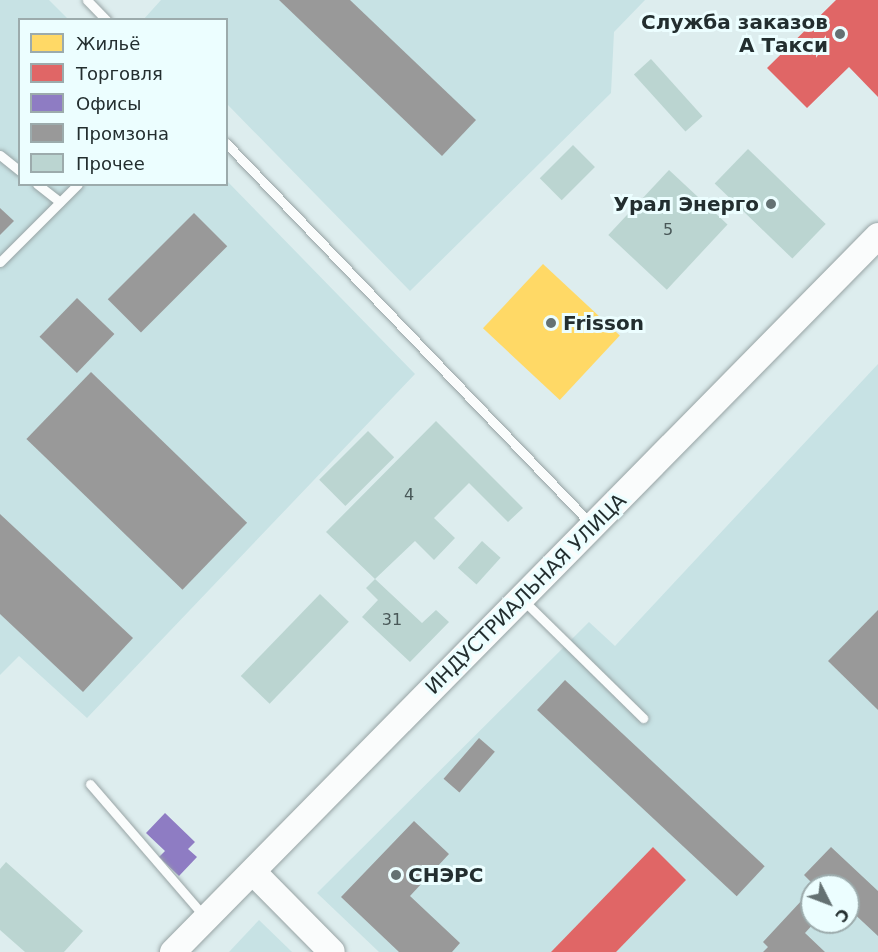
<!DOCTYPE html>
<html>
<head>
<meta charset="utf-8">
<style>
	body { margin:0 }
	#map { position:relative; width:878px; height:952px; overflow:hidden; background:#ddedee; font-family:"DejaVu Sans",sans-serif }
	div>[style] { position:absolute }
	.built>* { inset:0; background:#c7e2e4 }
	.homes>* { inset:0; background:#ffd966; transform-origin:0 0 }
	.shops>* { inset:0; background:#e06666 }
	.offices>* { inset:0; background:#8e7cc3 }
	.industry>* { inset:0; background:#999; transform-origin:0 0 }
	.building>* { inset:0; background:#bbd5d1; transform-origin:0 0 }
	.roads { filter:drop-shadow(0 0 2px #98a4a5) drop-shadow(0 0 2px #98a4a5) }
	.lane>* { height:9px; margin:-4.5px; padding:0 4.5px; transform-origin:4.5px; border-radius:4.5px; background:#fafcfc }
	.secondary>* { height:26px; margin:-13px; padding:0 13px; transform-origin:13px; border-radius:13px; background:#fafcfc }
	.dots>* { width:16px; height:16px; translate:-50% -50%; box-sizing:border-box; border:3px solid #ecfeff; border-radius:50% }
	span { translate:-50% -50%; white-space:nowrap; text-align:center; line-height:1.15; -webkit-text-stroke:6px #ecfeff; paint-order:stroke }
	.number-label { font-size:16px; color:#495858 }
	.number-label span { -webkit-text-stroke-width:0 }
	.poi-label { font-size:20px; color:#232e2f; font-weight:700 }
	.right { translate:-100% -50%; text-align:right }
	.left { translate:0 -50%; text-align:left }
	.street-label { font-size:20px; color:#232e2f }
	.legend { position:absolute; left:18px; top:18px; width:210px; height:168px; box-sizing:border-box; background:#ecfeff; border:2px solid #9cabac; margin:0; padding:8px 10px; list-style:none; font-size:18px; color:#232e2f }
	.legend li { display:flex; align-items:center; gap:12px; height:30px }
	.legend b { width:30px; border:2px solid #9cabac }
	.north { position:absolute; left:800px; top:874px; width:60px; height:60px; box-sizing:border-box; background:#ecfeff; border:2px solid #9cabac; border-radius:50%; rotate:132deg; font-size:16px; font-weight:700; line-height:24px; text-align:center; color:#232e2f }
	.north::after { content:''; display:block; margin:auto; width:21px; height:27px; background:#647172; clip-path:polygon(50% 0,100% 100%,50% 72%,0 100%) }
</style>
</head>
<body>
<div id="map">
	<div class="built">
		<div style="clip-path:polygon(0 0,49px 0,68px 19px,20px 20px,20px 184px,227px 181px,415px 374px,87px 718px,19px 656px,0 675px)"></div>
		<div style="clip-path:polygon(161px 0,645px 0,614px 32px,611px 93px,410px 291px,227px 104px,226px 20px,143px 20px)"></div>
		<div style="clip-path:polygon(evenodd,878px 364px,878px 952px,379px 952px,317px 893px,589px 622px,615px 646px,878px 364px,812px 886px,848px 886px,848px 922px,812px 922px,812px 886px)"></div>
		<div style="clip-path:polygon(259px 920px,292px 952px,229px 952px)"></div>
	</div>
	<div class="homes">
		<div style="left:543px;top:264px;width:105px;height:88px;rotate:43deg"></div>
	</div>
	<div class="shops">
		<div style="clip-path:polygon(836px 0,878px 0,878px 97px,849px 67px,807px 108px,767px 68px)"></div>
		<div style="clip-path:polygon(653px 847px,686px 880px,616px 952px,551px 952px)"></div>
	</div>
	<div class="offices">
		<div style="clip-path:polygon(165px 813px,195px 842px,188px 849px,197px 857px,179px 876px,159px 857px,165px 851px,146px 833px)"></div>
	</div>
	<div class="industry">
		<div style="clip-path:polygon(279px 0,350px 0,476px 120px,442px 156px)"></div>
		<div style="clip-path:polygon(0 208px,14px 221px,0 235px)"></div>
		<div style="left:194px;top:213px;width:47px;height:122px;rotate:45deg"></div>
		<div style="left:77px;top:298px;width:52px;height:54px;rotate:44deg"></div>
		<div style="left:91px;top:372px;width:217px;height:93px;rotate:44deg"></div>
		<div style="clip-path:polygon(0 514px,133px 638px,83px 692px,0 614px)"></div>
		<div style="clip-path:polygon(878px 610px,878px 710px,828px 661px)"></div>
		<div style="left:565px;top:680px;width:273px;height:41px;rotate:43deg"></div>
		<div style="left:479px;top:738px;width:21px;height:54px;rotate:41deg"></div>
		<div style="clip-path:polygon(414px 821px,449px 854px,410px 896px,460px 943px,452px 952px,399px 952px,341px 897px)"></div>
		<div style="clip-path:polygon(831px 847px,878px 891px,878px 936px,848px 908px,848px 886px,815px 886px,804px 875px)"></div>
		<div style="clip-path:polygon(803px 899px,815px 922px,805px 933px,825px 952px,763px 952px,768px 947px,763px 942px)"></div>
	</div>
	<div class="building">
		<div style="left:651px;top:59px;width:77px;height:23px;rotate:48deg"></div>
		<div style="left:573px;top:145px;width:31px;height:47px;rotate:45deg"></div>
		<div style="left:748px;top:149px;width:108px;height:48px;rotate:44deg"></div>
		<div style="left:669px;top:170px;width:80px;height:89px;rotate:43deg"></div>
		<div style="clip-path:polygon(436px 421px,523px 508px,508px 522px,469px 483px,434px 518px,455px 538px,434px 560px,415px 541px,375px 579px,326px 532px)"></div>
		<div style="left:368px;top:431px;width:37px;height:69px;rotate:45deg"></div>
		<div style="left:482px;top:541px;width:25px;height:36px;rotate:42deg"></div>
		<div style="clip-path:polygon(375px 579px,422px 623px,436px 610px,449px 622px,410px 662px,362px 617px,378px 600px,366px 588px)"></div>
		<div style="left:320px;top:594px;width:40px;height:114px;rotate:44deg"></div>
		<div style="clip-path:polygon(6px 862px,83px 931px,64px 952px,25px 952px,0 930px,0 869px)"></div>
	</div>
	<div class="roads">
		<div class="lane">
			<div style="left:87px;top:0;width:28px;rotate:46deg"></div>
			<div style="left:226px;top:143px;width:529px;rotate:46.23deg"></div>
			<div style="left:0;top:155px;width:26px;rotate:39deg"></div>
			<div style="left:37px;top:184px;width:29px;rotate:38deg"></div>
			<div style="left:0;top:262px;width:110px;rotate:-45deg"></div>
			<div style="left:522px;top:599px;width:170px;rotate:44.5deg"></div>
			<div style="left:90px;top:784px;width:174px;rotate:49.2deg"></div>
		</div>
		<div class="secondary">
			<div style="left:253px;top:872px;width:112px;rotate:45.4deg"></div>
			<div style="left:173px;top:952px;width:1005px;rotate:-45.44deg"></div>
		</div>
	</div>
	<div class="dots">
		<div style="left:840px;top:34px;background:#647172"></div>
		<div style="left:771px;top:204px;background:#647172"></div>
		<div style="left:551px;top:323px;background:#647172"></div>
		<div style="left:396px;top:875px;background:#647172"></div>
	</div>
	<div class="number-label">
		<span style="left:668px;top:230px">5</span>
		<span style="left:409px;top:495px">4</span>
		<span style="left:392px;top:620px">31</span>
	</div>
	<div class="poi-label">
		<span class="right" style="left:828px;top:34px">Служба заказов<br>А Такси</span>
		<span class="right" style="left:759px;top:204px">Урал Энерго</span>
		<span class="left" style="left:563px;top:323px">Frisson</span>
		<span class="left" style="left:408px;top:875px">СНЭРС</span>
	</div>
	<div class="street-label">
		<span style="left:526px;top:594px;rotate:-45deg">ИНДУСТРИАЛЬНАЯ УЛИЦА</span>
	</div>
	<ul class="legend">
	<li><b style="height:16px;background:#ffd966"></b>Жильё</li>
	<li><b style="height:16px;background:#e06666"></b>Торговля</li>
	<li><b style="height:16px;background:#8e7cc3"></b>Офисы</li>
	<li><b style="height:16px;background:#999"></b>Промзона</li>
	<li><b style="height:16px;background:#bbd5d1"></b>Прочее</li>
	</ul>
	<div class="north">С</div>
</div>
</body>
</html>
